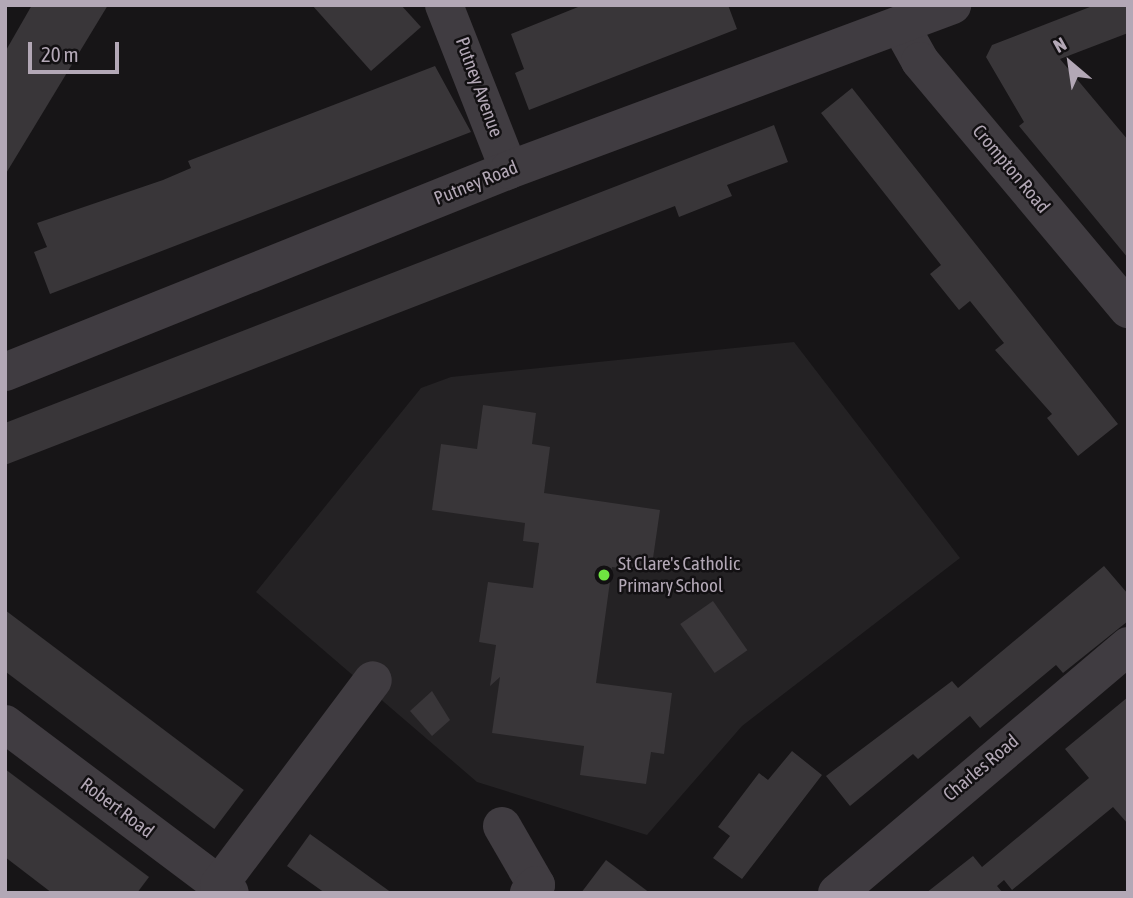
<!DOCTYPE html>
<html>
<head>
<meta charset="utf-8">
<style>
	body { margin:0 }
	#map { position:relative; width:1133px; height:898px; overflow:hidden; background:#171517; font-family:"Asap Condensed",sans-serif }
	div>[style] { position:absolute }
	.built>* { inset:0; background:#242224 }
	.building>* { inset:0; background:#393639; transform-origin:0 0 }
	.minor>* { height:38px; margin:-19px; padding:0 19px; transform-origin:19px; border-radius:19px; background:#403c41 }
	.dots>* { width:19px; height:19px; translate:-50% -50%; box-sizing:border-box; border:4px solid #121012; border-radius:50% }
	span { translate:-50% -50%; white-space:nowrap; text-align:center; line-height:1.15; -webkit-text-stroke:5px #121012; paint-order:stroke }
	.street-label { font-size:19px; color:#b3a8b6 }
	.poi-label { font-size:19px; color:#b3a8b6 }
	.left { translate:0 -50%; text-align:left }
	.frame { position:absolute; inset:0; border:7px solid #b3a8b6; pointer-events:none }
	.north { position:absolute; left:1035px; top:28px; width:70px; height:70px; -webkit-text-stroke:5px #121012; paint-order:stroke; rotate:331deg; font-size:19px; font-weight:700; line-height:28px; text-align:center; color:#b3a8b6 }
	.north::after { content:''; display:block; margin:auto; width:24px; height:32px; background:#b3a8b6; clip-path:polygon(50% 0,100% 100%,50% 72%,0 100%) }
	.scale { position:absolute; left:28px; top:42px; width:91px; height:32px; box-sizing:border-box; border:4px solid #b3a8b6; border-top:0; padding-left:9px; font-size:21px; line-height:24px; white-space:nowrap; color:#b3a8b6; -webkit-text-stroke:5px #121012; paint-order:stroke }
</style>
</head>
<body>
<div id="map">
	<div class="built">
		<div style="clip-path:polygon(794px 342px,960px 558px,742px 726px,647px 835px,477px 782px,256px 592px,421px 388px,451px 377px)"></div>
	</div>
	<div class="building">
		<div style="clip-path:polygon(32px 5px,108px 5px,5px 175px,5px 52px)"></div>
		<div style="clip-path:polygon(312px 5px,401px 5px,421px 27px,371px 71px)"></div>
		<div style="clip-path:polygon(583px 5px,728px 5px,737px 29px,529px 110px,515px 73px,524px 69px,511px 34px)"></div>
		<div style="clip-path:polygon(1095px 5px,1128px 5px,1128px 33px,1060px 59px,1128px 140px,1128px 258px,1019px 126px,1024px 122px,986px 57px,992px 45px)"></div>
		<div style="clip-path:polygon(435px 66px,471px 132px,50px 294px,34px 252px,47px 247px,37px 223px,163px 180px,191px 168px,188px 161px)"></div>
		<div style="clip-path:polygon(852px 88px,1118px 424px,1078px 456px,1047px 418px,1052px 414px,995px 350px,1004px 343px,970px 301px,959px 310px,930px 274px,941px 265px,821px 113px)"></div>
		<div style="clip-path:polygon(774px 125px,788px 162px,727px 185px,732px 196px,679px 217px,675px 206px,5px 465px,5px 423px)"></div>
		<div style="clip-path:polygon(483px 405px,536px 413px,532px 444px,550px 447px,544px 493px,660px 510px,651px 572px,612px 567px,596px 683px,672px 693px,664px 754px,651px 752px,646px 784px,580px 775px,584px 746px,492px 733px,500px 677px,490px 686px,496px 645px,479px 642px,488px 582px,533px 588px,539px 543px,523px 541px,525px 523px,432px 510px,441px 444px,477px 449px)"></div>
		<div style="clip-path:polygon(1104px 566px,1128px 594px,1128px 621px,1063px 673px,1056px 665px,980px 728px,970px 716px,918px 759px,913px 754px,850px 806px,826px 776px,952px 681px,958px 688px)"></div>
		<div style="left:713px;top:601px;width:60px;height:40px;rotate:55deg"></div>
		<div style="left:5px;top:610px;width:299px;height:49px;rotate:37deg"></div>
		<div style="clip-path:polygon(432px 691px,450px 720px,432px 736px,410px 711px)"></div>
		<div style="clip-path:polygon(1128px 697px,1128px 824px,1113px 807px,1012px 890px,1004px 880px,997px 886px,1003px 893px,926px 893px,973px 856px,982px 867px,1089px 778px,1065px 749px)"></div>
		<div style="clip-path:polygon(792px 751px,822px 775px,742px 879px,713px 858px,730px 836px,718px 827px,759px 773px,768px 780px)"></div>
		<div style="clip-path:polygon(5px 769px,149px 877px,137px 893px,52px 893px,5px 857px)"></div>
		<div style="clip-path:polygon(310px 834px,392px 893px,325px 893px,287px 866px)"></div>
		<div style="clip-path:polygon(606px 860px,650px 893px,581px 893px)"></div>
	</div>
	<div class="minor">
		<div style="left:444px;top:5px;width:177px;rotate:68.5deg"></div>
		<div style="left:900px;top:25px;width:41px;rotate:60.9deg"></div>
		<div style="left:920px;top:61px;width:324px;rotate:50deg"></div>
		<div style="left:5px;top:372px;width:543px;rotate:-21.84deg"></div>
		<div style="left:509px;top:170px;width:473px;rotate:-20.4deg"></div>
		<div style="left:5px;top:724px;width:281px;rotate:36.9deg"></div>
		<div style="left:502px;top:826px;width:68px;rotate:60deg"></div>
		<div style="left:536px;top:885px;width:11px;rotate:131deg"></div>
		<div style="left:219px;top:885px;width:256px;rotate:-53.1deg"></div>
		<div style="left:837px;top:893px;width:382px;rotate:-40.3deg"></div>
	</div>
	<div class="dots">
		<div style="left:604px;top:575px;background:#6fe441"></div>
	</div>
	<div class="street-label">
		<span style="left:479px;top:87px;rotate:70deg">Putney Avenue</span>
		<span style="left:1011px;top:169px;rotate:50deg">Crompton Road</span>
		<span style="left:476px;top:183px;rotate:-22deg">Putney Road</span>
		<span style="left:981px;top:768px;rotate:-40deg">Charles Road</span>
		<span style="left:117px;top:808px;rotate:37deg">Robert Road</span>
	</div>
	<div class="poi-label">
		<span class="left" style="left:618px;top:575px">St Clare's Catholic<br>Primary School</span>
	</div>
	<div class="frame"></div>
	<div class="north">N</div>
	<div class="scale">20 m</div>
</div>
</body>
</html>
